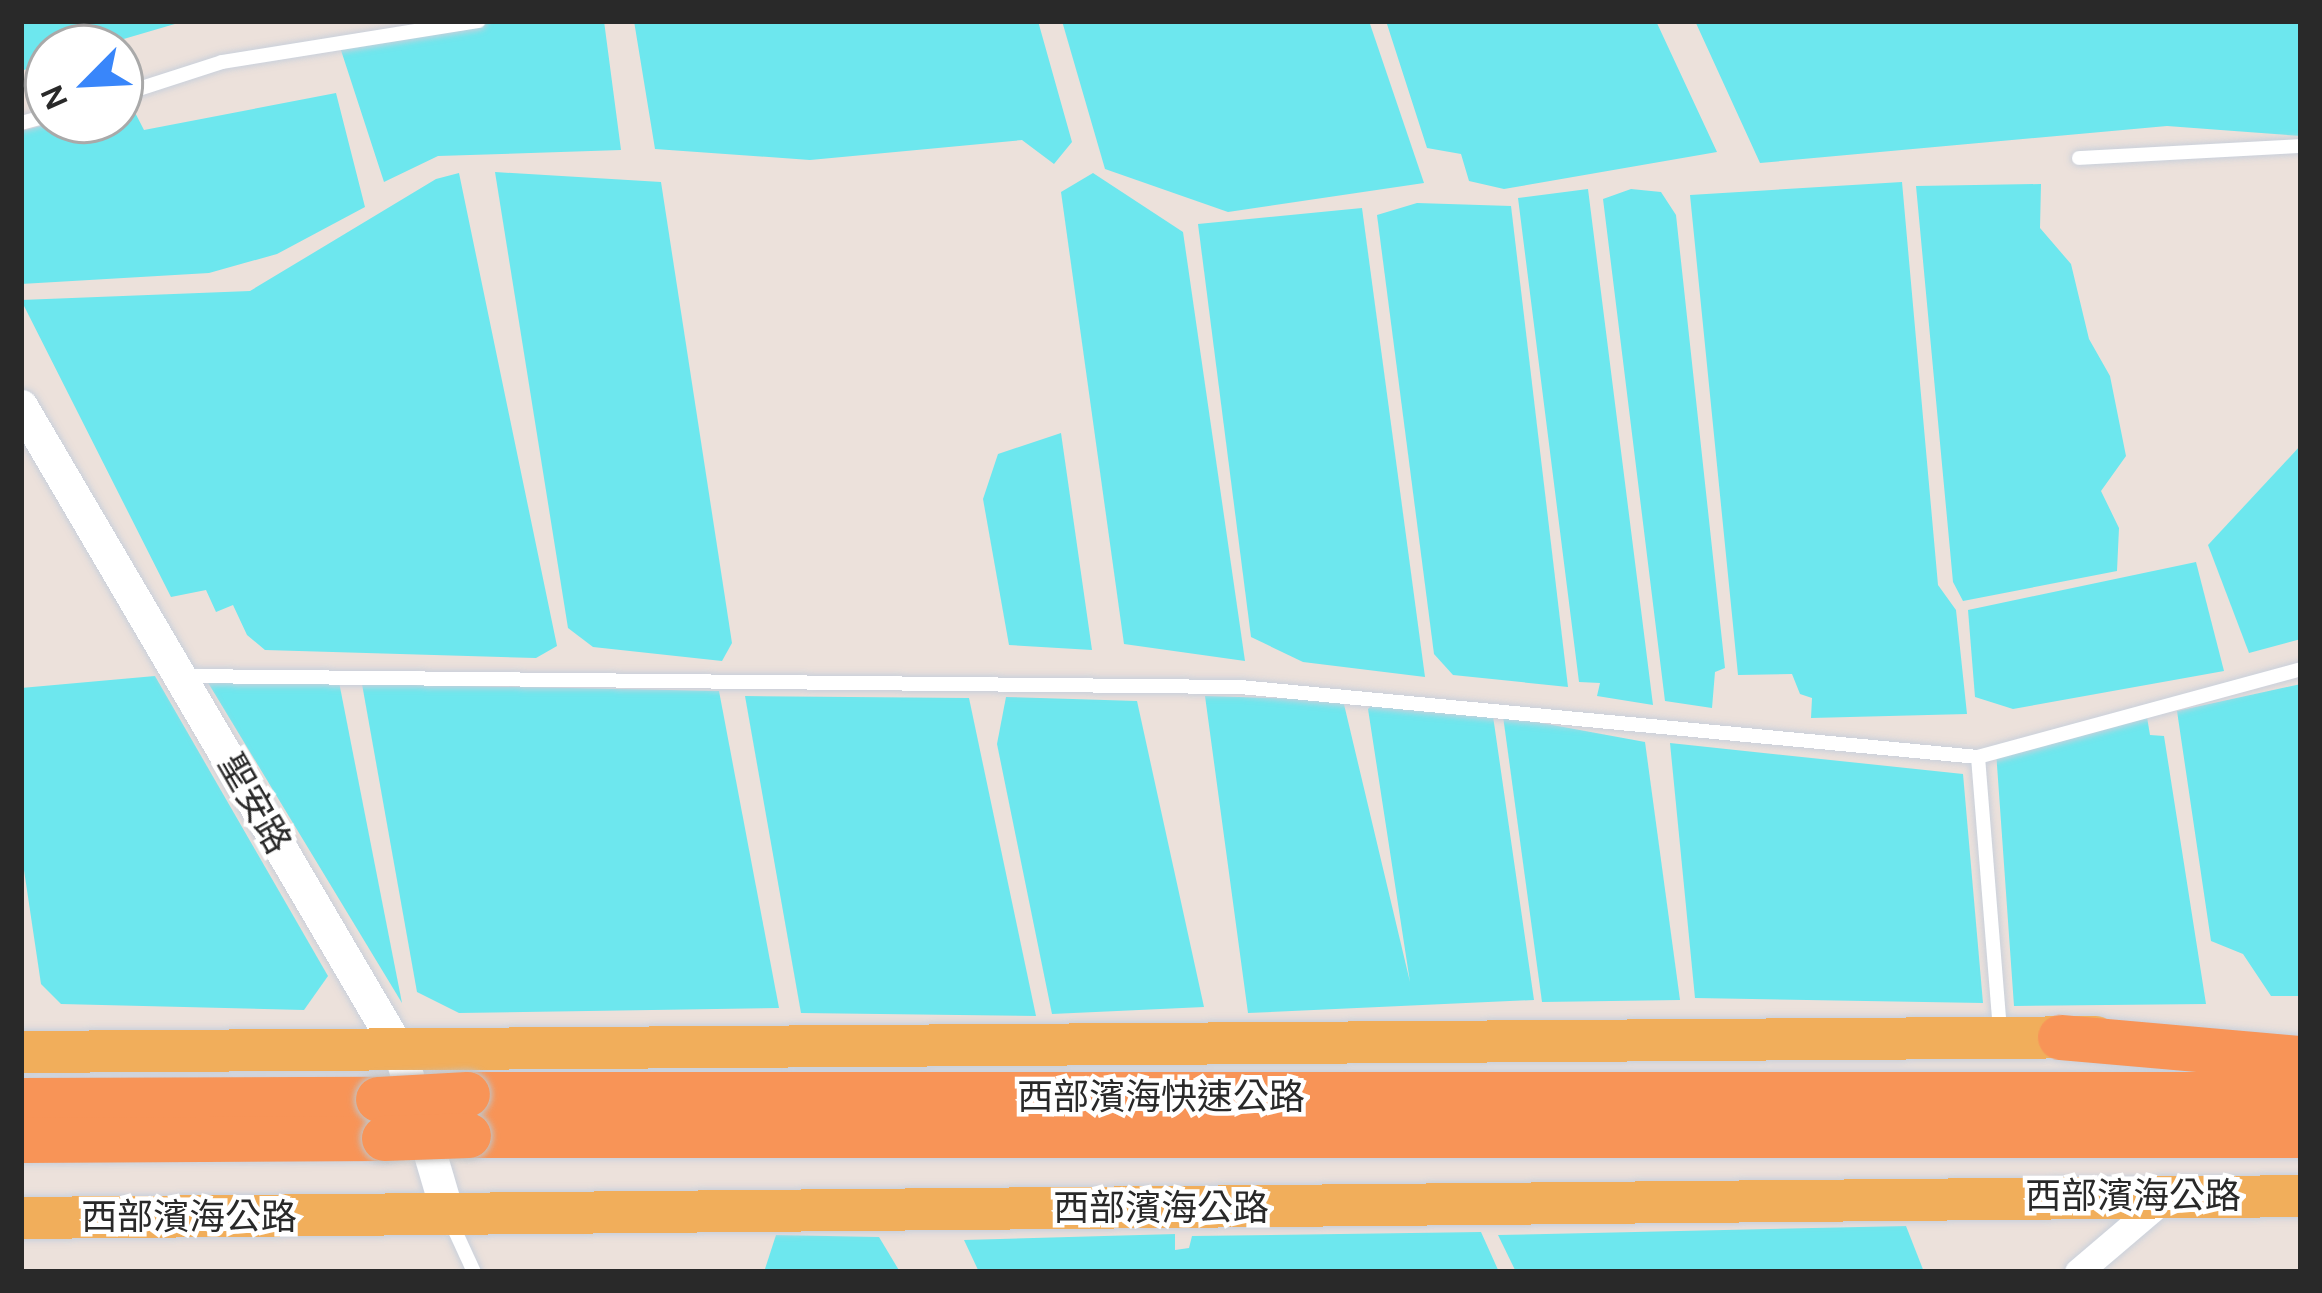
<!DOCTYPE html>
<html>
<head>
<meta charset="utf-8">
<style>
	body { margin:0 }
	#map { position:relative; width:2322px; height:1293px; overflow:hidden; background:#ece1db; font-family:Karla,"Noto Sans TC",sans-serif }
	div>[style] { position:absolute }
	.water>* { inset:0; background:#6de7ee }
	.roads { filter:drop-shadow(0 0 3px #c9d0db) drop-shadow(0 0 3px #c9d0db) }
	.service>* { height:14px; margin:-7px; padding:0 7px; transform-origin:7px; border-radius:7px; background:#fff }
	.minor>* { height:27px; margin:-13.5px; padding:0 13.5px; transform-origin:13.5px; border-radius:13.5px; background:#fff }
	.tertiary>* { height:33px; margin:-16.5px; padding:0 16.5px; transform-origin:16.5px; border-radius:16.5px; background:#fff }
	.primary>* { height:42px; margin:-21px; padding:0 21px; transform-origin:21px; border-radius:21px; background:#f1ae5b }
	.trunk>* { height:45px; margin:-22.5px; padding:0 22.5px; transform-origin:22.5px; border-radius:22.5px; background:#f89457 }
	.bridges { filter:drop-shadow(0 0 3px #c3c3c3) drop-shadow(0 0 3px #c3c3c3) }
	.trunk-bridge>* { height:45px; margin:-22.5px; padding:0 22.5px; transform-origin:22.5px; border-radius:22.5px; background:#f89457 }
	span { translate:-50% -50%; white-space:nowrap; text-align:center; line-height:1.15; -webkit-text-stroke:9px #fff; paint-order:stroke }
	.street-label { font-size:36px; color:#292929 }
	.frame { position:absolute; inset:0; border:24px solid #292929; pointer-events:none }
	.north { position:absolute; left:24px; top:24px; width:120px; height:120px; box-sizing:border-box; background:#fff; border:3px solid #a9a9a9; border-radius:50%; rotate:246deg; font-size:33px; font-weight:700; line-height:48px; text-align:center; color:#292929 }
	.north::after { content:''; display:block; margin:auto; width:42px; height:54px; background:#3986fa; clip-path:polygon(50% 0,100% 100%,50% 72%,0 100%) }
</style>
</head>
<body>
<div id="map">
	<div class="water">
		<div style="clip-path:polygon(21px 21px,185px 21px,93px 48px,48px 48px,48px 62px,21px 71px)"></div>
		<div style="clip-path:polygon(472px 21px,604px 21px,621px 150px,438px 156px,384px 182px,337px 38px)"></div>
		<div style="clip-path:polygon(634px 21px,1038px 21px,1072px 142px,1054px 164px,1022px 140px,810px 160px,655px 149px)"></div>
		<div style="clip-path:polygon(1062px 21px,1369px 21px,1424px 183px,1228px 212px,1105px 169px)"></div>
		<div style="clip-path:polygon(1386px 21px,1656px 21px,1717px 152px,1504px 189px,1469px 181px,1461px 154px,1427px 148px)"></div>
		<div style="clip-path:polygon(1695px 21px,2301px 21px,2301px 136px,2167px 126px,1760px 163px)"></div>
		<div style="clip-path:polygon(336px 93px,365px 207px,277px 254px,209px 273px,21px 284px,21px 131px,64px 120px,120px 120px,120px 100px,127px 97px,144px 130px)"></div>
		<div style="clip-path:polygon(495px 172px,661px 182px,732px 643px,722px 661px,593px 647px,568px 628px)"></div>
		<div style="clip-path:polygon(459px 173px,557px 646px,536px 658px,265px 650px,247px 635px,233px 605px,216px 612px,206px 590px,171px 597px,21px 300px,250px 291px,436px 179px)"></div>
		<div style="clip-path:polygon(1093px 173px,1183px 232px,1245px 661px,1124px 644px,1061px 192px)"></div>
		<div style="clip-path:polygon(1902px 182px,1938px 585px,1956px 610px,1967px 714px,1811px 718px,1812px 698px,1800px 694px,1792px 674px,1738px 675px,1690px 195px)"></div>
		<div style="clip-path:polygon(2041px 184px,2040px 228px,2071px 264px,2089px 339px,2110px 376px,2126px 456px,2101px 491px,2119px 528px,2117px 571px,1963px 601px,1953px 582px,1916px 186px)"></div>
		<div style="clip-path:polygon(1588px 189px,1653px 705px,1597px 696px,1600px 683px,1579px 682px,1518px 198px)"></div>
		<div style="clip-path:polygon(1631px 189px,1661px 192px,1676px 215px,1725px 668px,1715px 672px,1712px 708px,1665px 701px,1603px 199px)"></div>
		<div style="clip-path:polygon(1417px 203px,1511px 206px,1568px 687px,1453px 675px,1434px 654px,1377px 215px)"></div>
		<div style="clip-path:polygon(1362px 208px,1425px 677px,1303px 662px,1251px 637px,1198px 224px)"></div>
		<div style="clip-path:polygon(1061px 433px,1092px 650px,1009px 645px,983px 499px,998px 454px)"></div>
		<div style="clip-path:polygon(2301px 445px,2301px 639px,2249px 653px,2208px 545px)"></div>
		<div style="clip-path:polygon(2196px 562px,2224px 671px,2013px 709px,1975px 697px,1968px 610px)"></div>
		<div style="clip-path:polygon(155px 676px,328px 976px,304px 1010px,61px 1004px,41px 984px,21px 850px,21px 688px)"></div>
		<div style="clip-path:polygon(207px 681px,339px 682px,402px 1003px)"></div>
		<div style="clip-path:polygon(362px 684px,719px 691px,779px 1008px,459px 1013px,417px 992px)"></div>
		<div style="clip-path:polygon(2301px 684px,2301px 996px,2271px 996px,2243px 954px,2211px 941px,2177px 711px)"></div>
		<div style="clip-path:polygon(745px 696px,969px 698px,1036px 1016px,801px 1013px)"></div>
		<div style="clip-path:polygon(1205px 696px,1343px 700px,1410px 982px,1368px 709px,1376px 701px,1493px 716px,1534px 1000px,1248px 1013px)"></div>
		<div style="clip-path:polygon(1006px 697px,1137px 701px,1204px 1007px,1052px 1014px,997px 744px)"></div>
		<div style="clip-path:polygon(1503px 716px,1645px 742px,1680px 1000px,1542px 1002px)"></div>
		<div style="clip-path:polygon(2147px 717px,2150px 735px,2164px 736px,2206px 1004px,2014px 1006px,1996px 751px)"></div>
		<div style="clip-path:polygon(1670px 743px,1963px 774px,1983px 1003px,1695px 998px)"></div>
		<div style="clip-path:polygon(1906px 1226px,1924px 1272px,1516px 1272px,1498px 1235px)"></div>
		<div style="clip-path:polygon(1481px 1232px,1499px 1272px,979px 1272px,964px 1240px,1175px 1234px,1175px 1250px,1189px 1248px,1192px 1236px)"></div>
		<div style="clip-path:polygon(776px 1235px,879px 1237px,900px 1272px,764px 1272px)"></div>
	</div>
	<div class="roads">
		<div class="service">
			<div style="left:120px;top:95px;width:107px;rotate:-17.9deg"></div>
			<div style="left:222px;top:62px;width:260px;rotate:-9.1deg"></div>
			<div style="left:21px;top:123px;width:28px;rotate:-15deg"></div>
			<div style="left:2079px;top:158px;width:222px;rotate:-3.1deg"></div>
			<div style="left:185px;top:676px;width:1055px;rotate:0.6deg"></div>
			<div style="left:1240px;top:687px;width:741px;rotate:5.42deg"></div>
			<div style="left:1978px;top:757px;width:335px;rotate:-15.2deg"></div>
			<div style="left:1978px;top:757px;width:277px;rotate:85.4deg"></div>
			<div style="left:451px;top:1222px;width:55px;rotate:65.3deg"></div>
		</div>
		<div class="minor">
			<div style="left:2078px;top:1272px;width:116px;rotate:-40.4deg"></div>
		</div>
		<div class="tertiary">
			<div style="left:21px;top:406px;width:749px;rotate:59.6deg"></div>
			<div style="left:400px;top:1052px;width:173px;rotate:73.6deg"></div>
		</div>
		<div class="primary">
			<div style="left:21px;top:1052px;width:2075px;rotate:-0.41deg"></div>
			<div style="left:21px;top:1218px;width:2280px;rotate:-0.55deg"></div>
		</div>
		<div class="trunk">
			<div style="left:2060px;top:1037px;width:242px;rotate:5deg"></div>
			<div style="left:467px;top:1094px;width:1834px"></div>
			<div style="left:21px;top:1100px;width:357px;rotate:-0.2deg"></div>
			<div style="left:468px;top:1135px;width:1833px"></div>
			<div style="left:21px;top:1140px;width:363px;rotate:-0.3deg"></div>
		</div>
	</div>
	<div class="bridges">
		<div class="trunk-bridge">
			<div style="left:378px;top:1099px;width:89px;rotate:-3.2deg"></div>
			<div style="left:384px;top:1138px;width:84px;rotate:-2deg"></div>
		</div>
	</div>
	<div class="street-label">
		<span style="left:254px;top:804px;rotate:60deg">聖安路</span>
		<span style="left:1161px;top:1098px">西部濱海快速公路</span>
		<span style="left:2133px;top:1197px">西部濱海公路</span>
		<span style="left:1161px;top:1209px">西部濱海公路</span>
		<span style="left:189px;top:1218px">西部濱海公路</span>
	</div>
	<div class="frame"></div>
	<div class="north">N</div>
</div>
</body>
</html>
